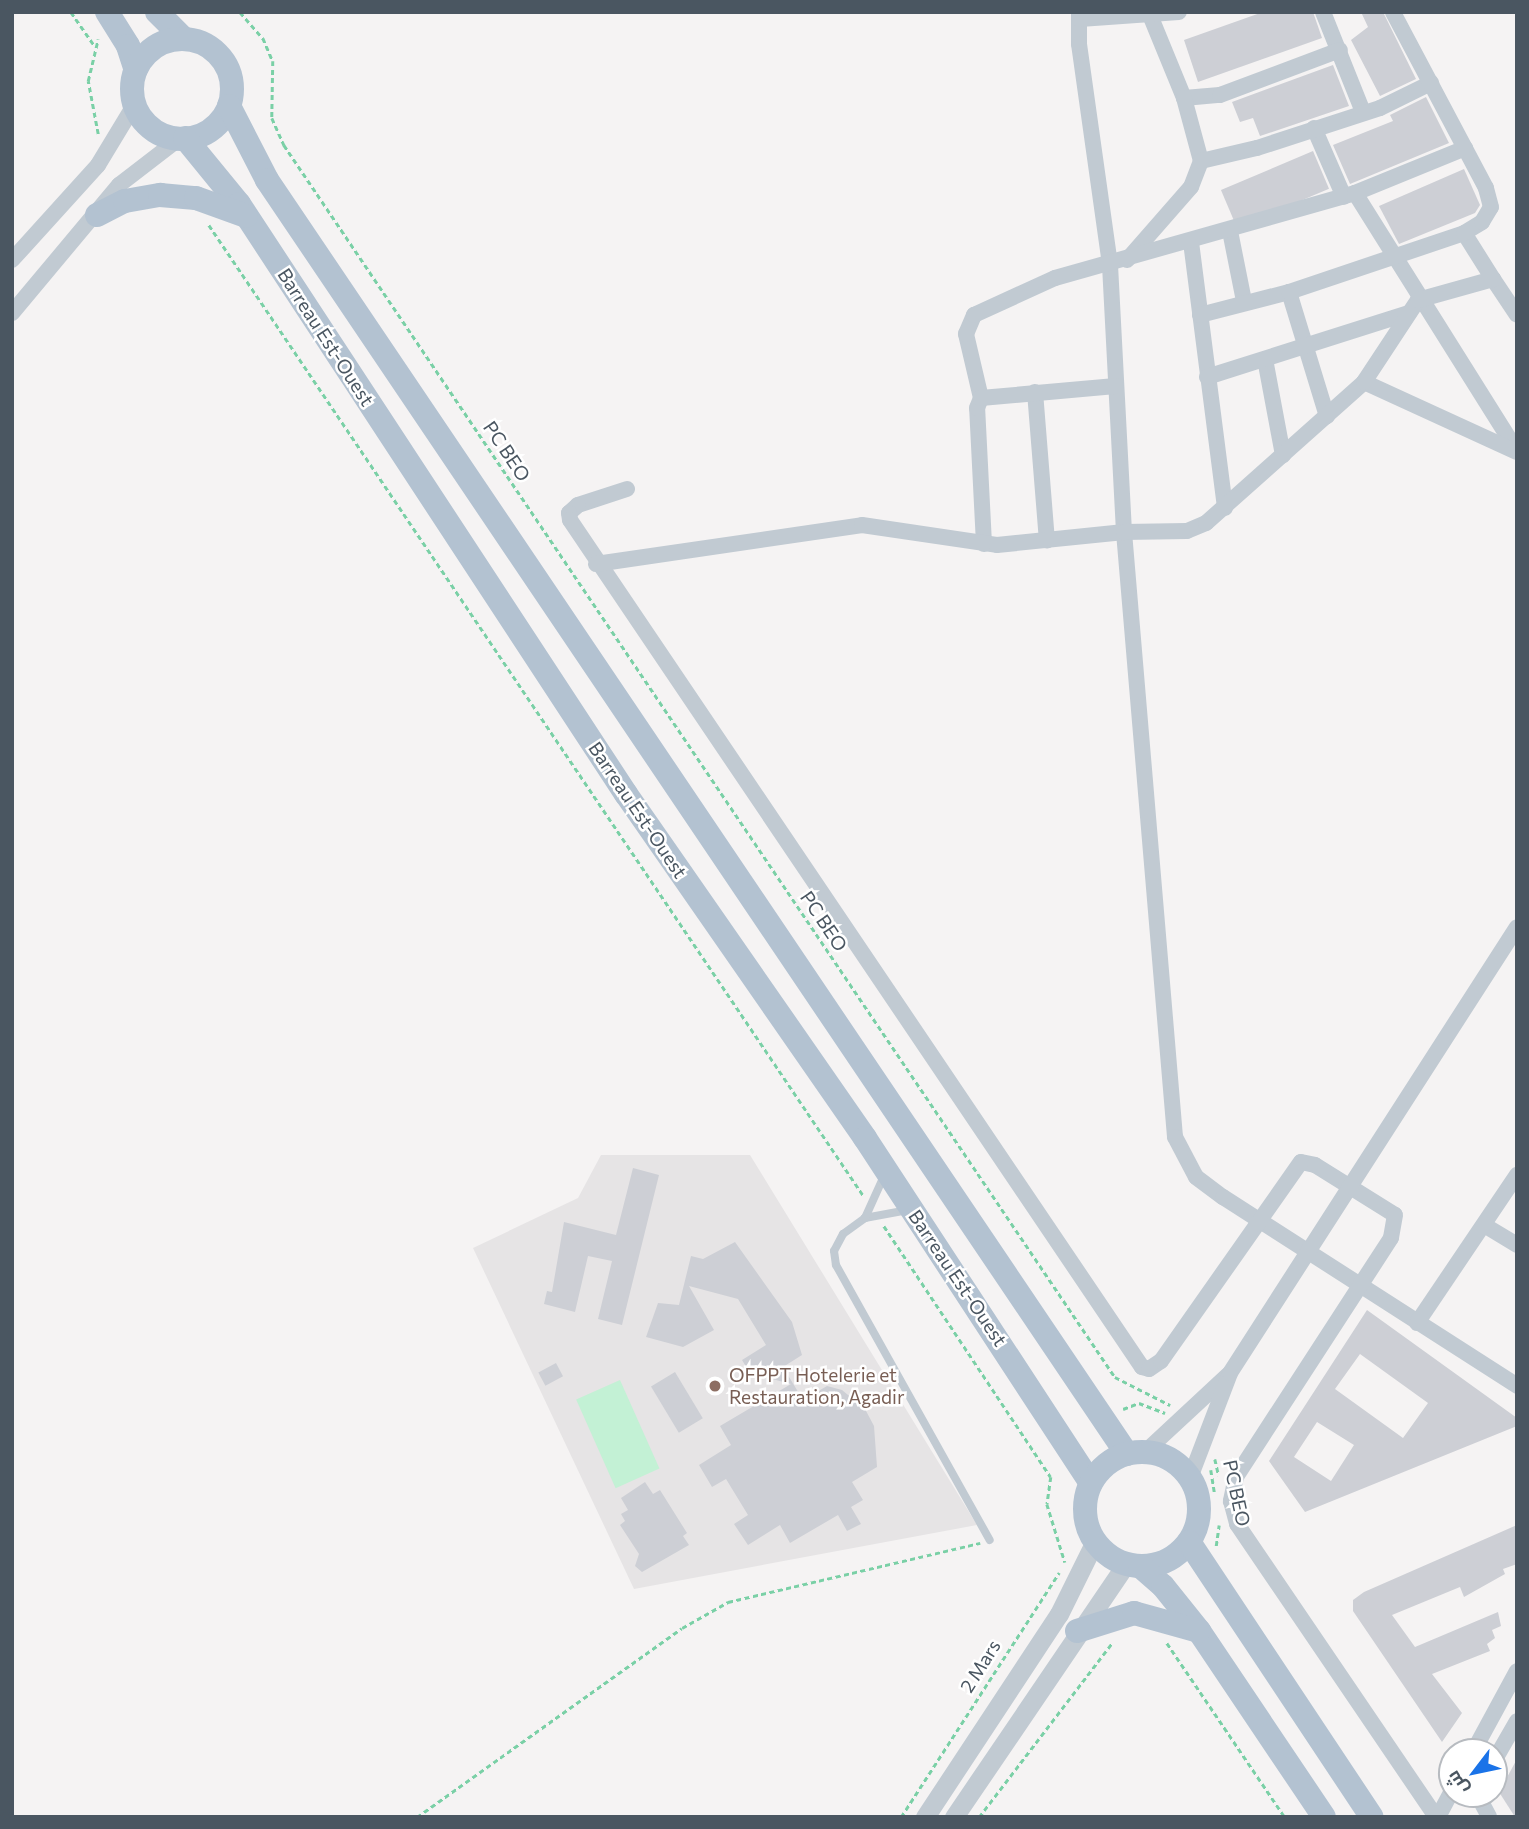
<!DOCTYPE html>
<html>
<head>
<meta charset="utf-8">
<style>
	body { margin:0 }
	#map { position:relative; width:1529px; height:1829px; overflow:hidden; background:#f5f3f3; font-family:Commissioner,Cairo,sans-serif }
	div>[style] { position:absolute }
	.education>* { inset:0; background:#e6e4e5 }
	.green>* { inset:0; background:#c3f1d5; transform-origin:0 0 }
	.building>* { inset:0; background:#cdcfd5; transform-origin:0 0 }
	.path>* { height:2.5px; margin-top:-1.25px; transform-origin:0; background:repeating-linear-gradient(90deg,#7ad0a6 0 5px,transparent 0 8.5px) }
	.service>* { height:8px; margin:-4px; padding:0 4px; transform-origin:4px; border-radius:4px; background:#c1cad2 }
	.minor>* { height:16px; margin:-8px; padding:0 8px; transform-origin:8px; border-radius:8px; background:#c1cad2 }
	.tertiary>* { height:19px; margin:-9.5px; padding:0 9.5px; transform-origin:9.5px; border-radius:9.5px; background:#c1cad2 }
	.primary>* { height:24px; margin:-12px; padding:0 12px; transform-origin:12px; border-radius:12px; background:#b3c2d1 }
	.primary>.ring { margin:-12px; padding:0; box-sizing:content-box; background:none; border:24px solid #b3c2d1; border-radius:50% }
	.dots>* { width:19px; height:19px; translate:-50% -50%; box-sizing:border-box; border:4px solid #fff; border-radius:50% }
	span { translate:-50% -50%; white-space:nowrap; text-align:center; line-height:1.15; -webkit-text-stroke:5px #fff; paint-order:stroke }
	.street-label { font-size:19px; color:#4a5661 }
	.education-label { font-size:19px; color:#785e54 }
	.left { translate:0 -50%; text-align:left }
	.frame { position:absolute; inset:0; border:14px solid #4a5661; pointer-events:none }
	.north { position:absolute; left:1438px; top:1738px; width:70px; height:70px; box-sizing:border-box; background:#fff; border:2px solid #b7bbc0; border-radius:50%; rotate:238deg; font-size:19px; font-weight:700; line-height:28px; text-align:center; color:#4a5661 }
	.north::after { content:''; display:block; margin:auto; width:24px; height:32px; background:#1a73e8; clip-path:polygon(50% 0,100% 100%,50% 72%,0 100%) }
</style>
</head>
<body>
<div id="map">
	<div class="education">
		<div style="clip-path:polygon(601px 1155px,750px 1155px,977px 1525px,634px 1589px,473px 1248px,578px 1198px)"></div>
	</div>
	<div class="green">
		<div style="left:620px;top:1380px;width:97px;height:48px;rotate:66deg"></div>
	</div>
	<div class="building">
		<div style="clip-path:polygon(1263px 12px,1313px 12px,1322px 38px,1198px 82px,1184px 40px)"></div>
		<div style="clip-path:polygon(1361px 12px,1383px 12px,1416px 79px,1380px 96px,1351px 40px,1368px 27px)"></div>
		<div style="clip-path:polygon(1333px 65px,1349px 106px,1260px 136px,1253px 118px,1240px 122px,1232px 102px)"></div>
		<div style="clip-path:polygon(1426px 97px,1449px 143px,1350px 184px,1333px 145px,1393px 121px,1390px 115px)"></div>
		<div style="left:1313px;top:151px;width:41px;height:100px;rotate:67deg"></div>
		<div style="clip-path:polygon(1464px 169px,1480px 205px,1475px 213px,1399px 244px,1379px 206px)"></div>
		<div style="clip-path:polygon(633px 1168px,659px 1175px,622px 1325px,598px 1319px,612px 1261px,588px 1256px,575px 1312px,544px 1304px,547px 1291px,552px 1292px,564px 1222px,616px 1235px)"></div>
		<div style="clip-path:polygon(735px 1242px,792px 1322px,802px 1355px,783px 1367px,803px 1400px,827px 1386px,842px 1390px,865px 1409px,874px 1426px,877px 1467px,852px 1482px,863px 1500px,851px 1507px,861px 1524px,847px 1531px,838px 1515px,790px 1543px,780px 1525px,748px 1545px,734px 1524px,748px 1515px,726px 1479px,712px 1487px,699px 1465px,731px 1445px,720px 1426px,791px 1384px,750px 1373px,742px 1360px,766px 1345px,738px 1299px,689px 1286px,714px 1330px,683px 1347px,646px 1337px,658px 1303px,679px 1305px,691px 1256px,703px 1259px)"></div>
		<div style="clip-path:polygon(evenodd,1367px 1310px,1517px 1418px,1517px 1426px,1305px 1512px,1269px 1461px,1367px 1310px,1360px 1354px,1428px 1403px,1403px 1438px,1335px 1389px,1360px 1354px,1367px 1310px,1317px 1422px,1354px 1445px,1331px 1481px,1294px 1457px,1317px 1422px)"></div>
		<div style="left:556px;top:1363px;width:15px;height:20px;rotate:62deg"></div>
		<div style="left:675px;top:1372px;width:54px;height:28px;rotate:59deg"></div>
		<div style="clip-path:polygon(645px 1482px,653px 1494px,660px 1490px,687px 1533px,683px 1536px,689px 1545px,642px 1572px,635px 1566px,639px 1554px,620px 1525px,625px 1521px,621px 1514px,628px 1510px,621px 1498px)"></div>
		<div style="clip-path:polygon(1517px 1525px,1517px 1564px,1503px 1569px,1505px 1574px,1464px 1597px,1460px 1587px,1392px 1615px,1415px 1647px,1498px 1612px,1501px 1626px,1492px 1630px,1495px 1638px,1487px 1644px,1490px 1651px,1432px 1674px,1462px 1713px,1442px 1742px,1353px 1611px,1353px 1600px,1364px 1592px)"></div>
		<div style="clip-path:polygon(1517px 1759px,1517px 1817px,1515px 1817px,1499px 1792px)"></div>
	</div>
	<div class="path">
		<div style="left:71px;top:12px;width:40px;rotate:55.1deg"></div>
		<div style="left:240px;top:12px;width:35px;rotate:49deg"></div>
		<div style="left:263px;top:38px;width:25px;rotate:67deg"></div>
		<div style="left:273px;top:61px;width:57px;rotate:91deg"></div>
		<div style="left:272px;top:118px;width:30px;rotate:66deg"></div>
		<div style="left:284px;top:145px;width:1486px;rotate:56deg"></div>
		<div style="left:1115px;top:1377px;width:62px;rotate:27deg"></div>
		<div style="left:98px;top:134px;width:54px;rotate:-100.7deg"></div>
		<div style="left:88px;top:81px;width:43px;rotate:-76.6deg"></div>
		<div style="left:209px;top:225px;width:1170px;rotate:56.01deg"></div>
		<div style="left:884px;top:1226px;width:301px;rotate:56.4deg"></div>
		<div style="left:1051px;top:1477px;width:27px;rotate:98deg"></div>
		<div style="left:1047px;top:1504px;width:61px;rotate:72.8deg"></div>
		<div style="left:1123px;top:1409px;width:17px;rotate:-21deg"></div>
		<div style="left:1139px;top:1403px;width:28px;rotate:21deg"></div>
		<div style="left:1215px;top:1459px;width:17px;rotate:77deg"></div>
		<div style="left:1211px;top:1470px;width:25px;rotate:81deg"></div>
		<div style="left:1216px;top:1546px;width:21px;rotate:-82deg"></div>
		<div style="left:1167px;top:1643px;width:210px;rotate:55.9deg"></div>
		<div style="left:417px;top:1817px;width:325px;rotate:-35.5deg"></div>
		<div style="left:682px;top:1628px;width:53px;rotate:-29.5deg"></div>
		<div style="left:728px;top:1602px;width:259px;rotate:-13.2deg"></div>
		<div style="left:901px;top:1817px;width:291px;rotate:-57.1deg"></div>
		<div style="left:979px;top:1817px;width:220px;rotate:-52.6deg"></div>
	</div>
	<div class="service">
		<div style="left:908px;top:1210px;width:44px;rotate:169.5deg"></div>
		<div style="left:865px;top:1218px;width:27px;rotate:144deg"></div>
		<div style="left:843px;top:1234px;width:19px;rotate:118deg"></div>
		<div style="left:834px;top:1251px;width:14px;rotate:82deg"></div>
		<div style="left:836px;top:1265px;width:315px;rotate:60.8deg"></div>
		<div style="left:865px;top:1218px;width:46px;rotate:-65.7deg"></div>
	</div>
	<div class="minor">
		<div style="left:1079px;top:12px;width:32px;rotate:90deg"></div>
		<div style="left:1079px;top:44px;width:223px;rotate:82deg"></div>
		<div style="left:1110px;top:265px;width:267px;rotate:87deg"></div>
		<div style="left:1124px;top:532px;width:607px;rotate:85.18deg"></div>
		<div style="left:1175px;top:1137px;width:45px;rotate:62.3deg"></div>
		<div style="left:1196px;top:1177px;width:34px;rotate:37deg"></div>
		<div style="left:1223px;top:1197px;width:350px;rotate:32.7deg"></div>
		<div style="left:1323px;top:12px;width:108px;rotate:68.2deg"></div>
		<div style="left:1150px;top:15px;width:90px;rotate:67.7deg"></div>
		<div style="left:1184px;top:98px;width:36px;rotate:-5deg"></div>
		<div style="left:1220px;top:95px;width:128px;rotate:-20.6deg"></div>
		<div style="left:1080px;top:19px;width:99px;rotate:-4deg"></div>
		<div style="left:1184px;top:98px;width:65px;rotate:74.9deg"></div>
		<div style="left:1314px;top:128px;width:75px;rotate:66.5deg"></div>
		<div style="left:1355px;top:193px;width:305px;rotate:57.9deg"></div>
		<div style="left:1230px;top:231px;width:71px;rotate:78.7deg"></div>
		<div style="left:1191px;top:242px;width:268px;rotate:82.7deg"></div>
		<div style="left:12px;top:260px;width:128px;rotate:-47.8deg"></div>
		<div style="left:98px;top:165px;width:71px;rotate:-58.8deg"></div>
		<div style="left:1127px;top:260px;width:97px;rotate:-48.8deg"></div>
		<div style="left:1191px;top:187px;width:28px;rotate:-69deg"></div>
		<div style="left:1201px;top:161px;width:57px;rotate:-13.1deg"></div>
		<div style="left:1257px;top:148px;width:129px;rotate:-18deg"></div>
		<div style="left:1380px;top:108px;width:57px;rotate:-26.1deg"></div>
		<div style="left:1493px;top:279px;width:43px;rotate:56.3deg"></div>
		<div style="left:1289px;top:292px;width:130px;rotate:73deg"></div>
		<div style="left:12px;top:313px;width:167px;rotate:-50.1deg"></div>
		<div style="left:119px;top:185px;width:77px;rotate:-37.6deg"></div>
		<div style="left:1200px;top:315px;width:92px;rotate:-14.5deg"></div>
		<div style="left:1289px;top:292px;width:185px;rotate:-18.6deg"></div>
		<div style="left:1265px;top:359px;width:98px;rotate:79.4deg"></div>
		<div style="left:1207px;top:377px;width:212px;rotate:-17.6deg"></div>
		<div style="left:1364px;top:382px;width:168px;rotate:24.6deg"></div>
		<div style="left:1035px;top:392px;width:149px;rotate:85.4deg"></div>
		<div style="left:981px;top:398px;width:66px;rotate:-103.2deg"></div>
		<div style="left:966px;top:334px;width:21px;rotate:-67deg"></div>
		<div style="left:974px;top:315px;width:89px;rotate:-24.6deg"></div>
		<div style="left:1055px;top:278px;width:312px;rotate:-15.8deg"></div>
		<div style="left:1355px;top:193px;width:119px;rotate:-22.2deg"></div>
		<div style="left:627px;top:489px;width:52px;rotate:161.9deg"></div>
		<div style="left:578px;top:505px;width:12px;rotate:138deg"></div>
		<div style="left:569px;top:513px;width:7px;rotate:82deg"></div>
		<div style="left:570px;top:520px;width:1022px;rotate:55.97deg"></div>
		<div style="left:1142px;top:1367px;width:7px;rotate:16deg"></div>
		<div style="left:1149px;top:1369px;width:14px;rotate:-34deg"></div>
		<div style="left:1161px;top:1361px;width:243px;rotate:-54.9deg"></div>
		<div style="left:1301px;top:1162px;width:14px;rotate:12deg"></div>
		<div style="left:1315px;top:1165px;width:94px;rotate:32deg"></div>
		<div style="left:1395px;top:1215px;width:23px;rotate:100deg"></div>
		<div style="left:1391px;top:1238px;width:285px;rotate:123deg"></div>
		<div style="left:1236px;top:1477px;width:25px;rotate:102deg"></div>
		<div style="left:1231px;top:1501px;width:24px;rotate:75deg"></div>
		<div style="left:1237px;top:1524px;width:354px;rotate:55.8deg"></div>
		<div style="left:984px;top:544px;width:136px;rotate:-92.9deg"></div>
		<div style="left:977px;top:408px;width:11px;rotate:-68deg"></div>
		<div style="left:981px;top:398px;width:135px;rotate:-5.1deg"></div>
		<div style="left:596px;top:564px;width:269px;rotate:-8.3deg"></div>
		<div style="left:862px;top:525px;width:136px;rotate:8.4deg"></div>
		<div style="left:997px;top:545px;width:128px;rotate:-5.8deg"></div>
		<div style="left:1124px;top:532px;width:63px;rotate:-0.9deg"></div>
		<div style="left:1187px;top:531px;width:21px;rotate:-23deg"></div>
		<div style="left:1206px;top:523px;width:212px;rotate:-41.7deg"></div>
		<div style="left:1364px;top:382px;width:98px;rotate:-56.6deg"></div>
		<div style="left:1418px;top:300px;width:78px;rotate:-15.6deg"></div>
		<div style="left:1493px;top:279px;width:54px;rotate:-122.2deg"></div>
		<div style="left:1464px;top:233px;width:21px;rotate:-31deg"></div>
		<div style="left:1482px;top:222px;width:17px;rotate:-59deg"></div>
		<div style="left:1491px;top:207px;width:20px;rotate:-105deg"></div>
		<div style="left:1486px;top:188px;width:199px;rotate:-117.9deg"></div>
		<div style="left:1484px;top:1225px;width:39px;rotate:31deg"></div>
		<div style="left:1417px;top:1323px;width:179px;rotate:-56deg"></div>
		<div style="left:1145px;top:1452px;width:113px;rotate:-42.9deg"></div>
		<div style="left:1190px;top:1478px;width:112px;rotate:-69.1deg"></div>
		<div style="left:1230px;top:1373px;width:530px;rotate:-57.24deg"></div>
		<div style="left:1473px;top:1752px;width:92px;rotate:-61.5deg"></div>
		<div style="left:1494px;top:1761px;width:46px;rotate:-60.1deg"></div>
		<div style="left:1477px;top:1794px;width:26px;rotate:62deg"></div>
		<div style="left:1438px;top:1817px;width:30px;rotate:-62deg"></div>
	</div>
	<div class="tertiary">
		<div style="left:925px;top:1817px;width:243px;rotate:-56.6deg"></div>
		<div style="left:1059px;top:1614px;width:81px;rotate:-63.7deg"></div>
		<div style="left:954px;top:1817px;width:306px;rotate:-55.8deg"></div>
	</div>
	<div class="primary">
		<div style="left:107px;top:12px;width:40px;rotate:58deg"></div>
		<div style="left:128px;top:46px;width:25px;rotate:72deg"></div>
		<div style="left:157px;top:12px;width:38px;rotate:45deg"></div>
		<div class="ring" style="left:132px;top:39px;width:76px;height:76px"></div>
		<div style="left:229px;top:106px;width:83px;rotate:62.8deg"></div>
		<div style="left:267px;top:180px;width:1537px;rotate:55.98deg"></div>
		<div style="left:185px;top:138px;width:85px;rotate:50.7deg"></div>
		<div style="left:239px;top:204px;width:706px;rotate:56.74deg"></div>
		<div style="left:626px;top:794px;width:419px;rotate:55.2deg"></div>
		<div style="left:865px;top:1138px;width:412px;rotate:56.8deg"></div>
		<div style="left:97px;top:215px;width:31px;rotate:-27deg"></div>
		<div style="left:125px;top:201px;width:36px;rotate:-10deg"></div>
		<div style="left:160px;top:195px;width:36px;rotate:5deg"></div>
		<div style="left:196px;top:198px;width:53px;rotate:19.8deg"></div>
		<div class="ring" style="left:1085px;top:1452px;width:90px;height:90px"></div>
		<div style="left:1189px;top:1542px;width:330px;rotate:56.4deg"></div>
		<div style="left:1140px;top:1566px;width:30px;rotate:41deg"></div>
		<div style="left:1163px;top:1586px;width:58px;rotate:51.3deg"></div>
		<div style="left:1199px;top:1631px;width:224px;rotate:56.1deg"></div>
		<div style="left:1077px;top:1631px;width:60px;rotate:-17.5deg"></div>
		<div style="left:1134px;top:1613px;width:67px;rotate:15.5deg"></div>
	</div>
	<div class="dots">
		<div style="left:715px;top:1386px;background:#8d6e63"></div>
	</div>
	<div class="street-label">
		<span style="left:326px;top:337px;rotate:57deg">Barreau Est-Ouest</span>
		<span style="left:507px;top:451px;rotate:56deg">PC BEO</span>
		<span style="left:638px;top:810px;rotate:56deg">Barreau Est-Ouest</span>
		<span style="left:824px;top:921px;rotate:56deg">PC BEO</span>
		<span style="left:958px;top:1278px;rotate:56deg">Barreau Est-Ouest</span>
		<span style="left:1237px;top:1493px;rotate:78deg">PC BEO</span>
		<span style="left:980px;top:1666px;rotate:-58deg">2 Mars</span>
	</div>
	<div class="education-label">
		<span class="left" style="left:729px;top:1386px">OFPPT Hotelerie et<br>Restauration, Agadir</span>
	</div>
	<div class="frame"></div>
	<div class="north">ش</div>
</div>
</body>
</html>
